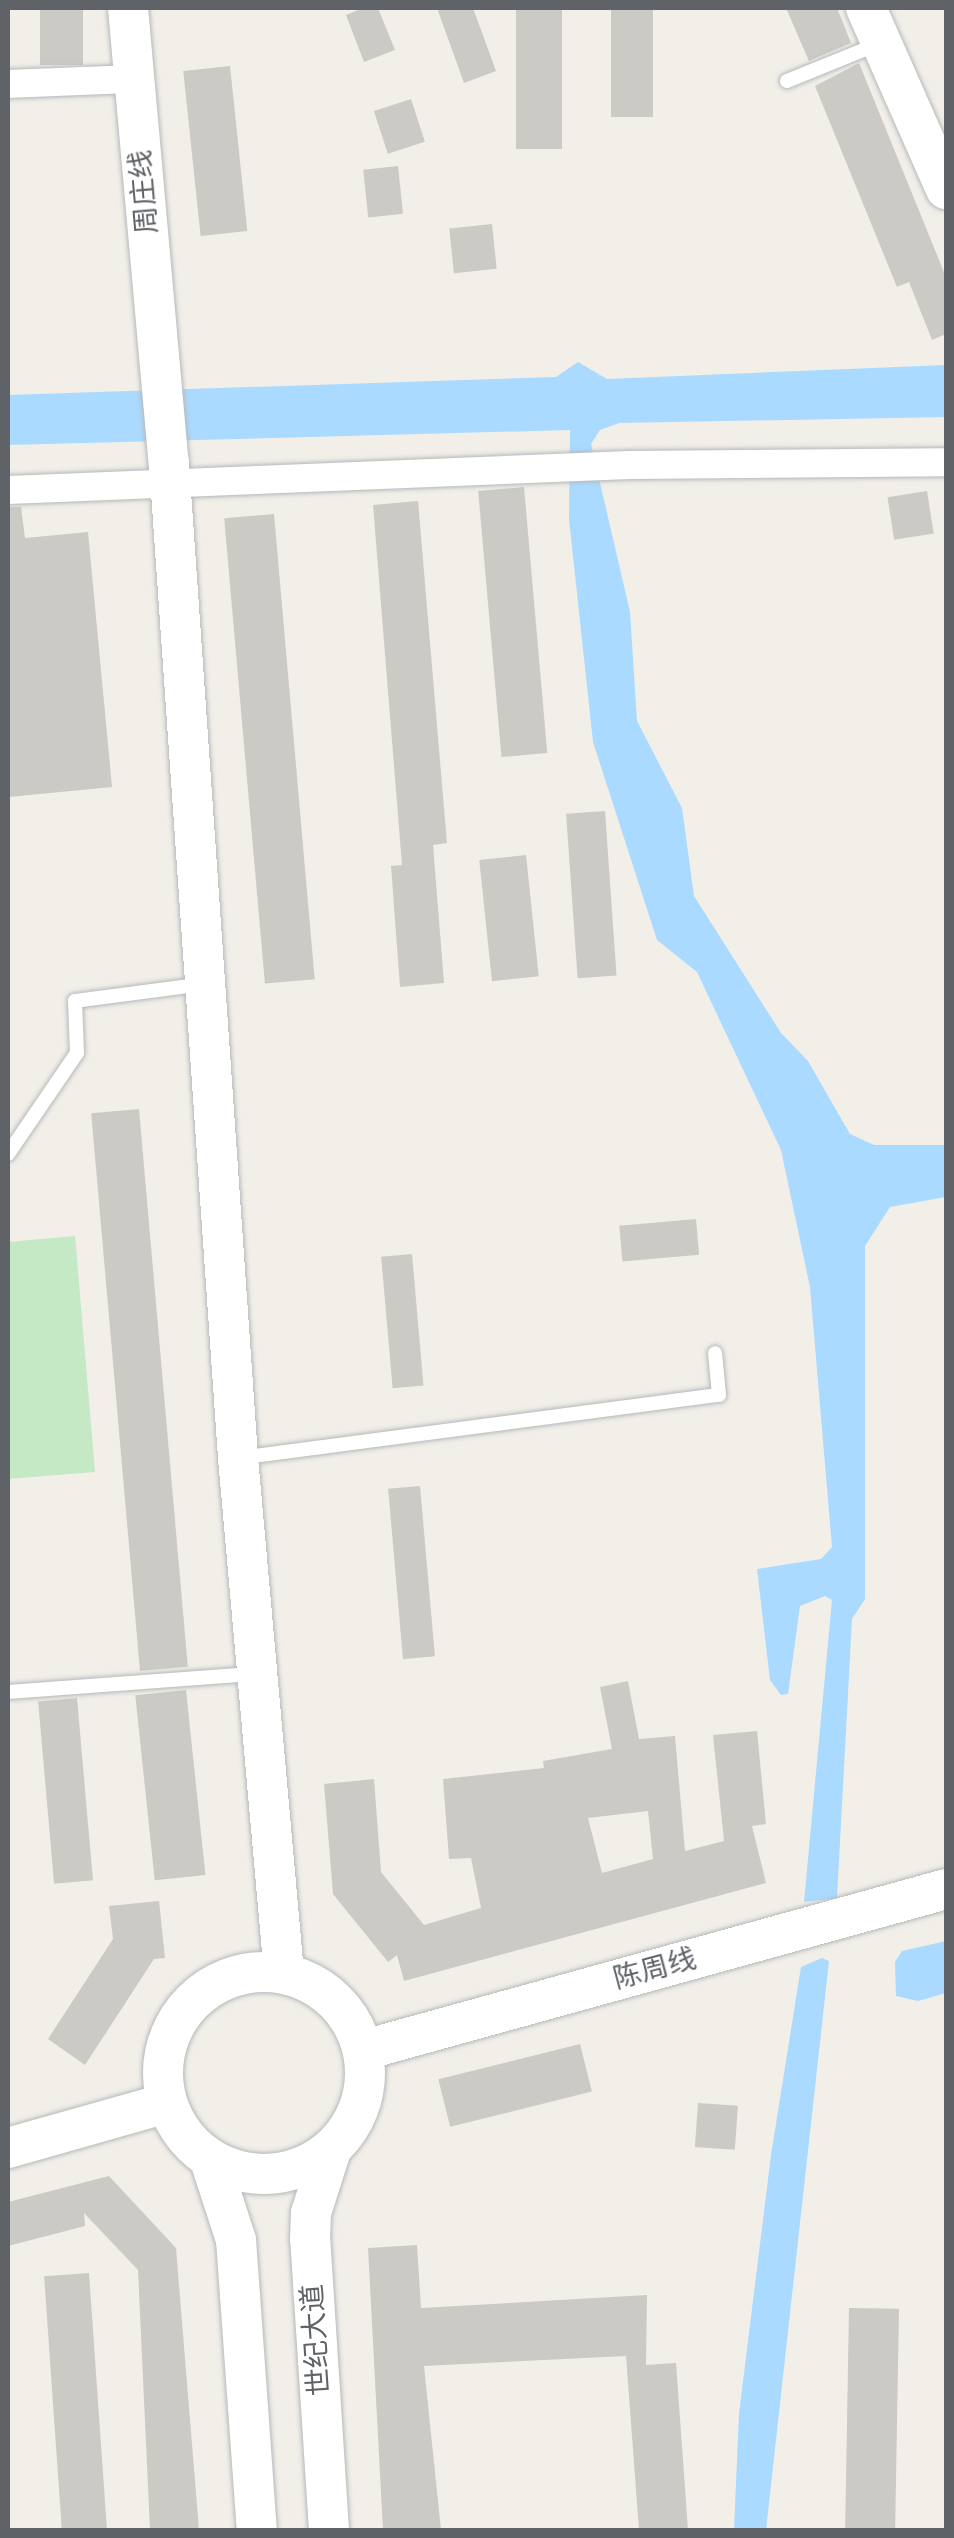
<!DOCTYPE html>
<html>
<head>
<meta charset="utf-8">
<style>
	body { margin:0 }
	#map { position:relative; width:954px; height:2538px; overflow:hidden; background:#f1efe8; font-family:"Sofia Sans Condensed","Noto Sans SC",sans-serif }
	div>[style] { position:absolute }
	.green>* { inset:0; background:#c5e8c5 }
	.water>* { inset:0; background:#aadaff }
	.building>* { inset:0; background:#cccac5; transform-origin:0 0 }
	.roads { filter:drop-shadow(0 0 2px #b5b8bc) drop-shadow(0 0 2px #b5b8bc) }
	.lane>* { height:14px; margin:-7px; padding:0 7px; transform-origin:7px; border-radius:7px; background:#fff }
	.street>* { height:28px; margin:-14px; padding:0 14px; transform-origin:14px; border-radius:14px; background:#fff }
	.secondary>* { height:40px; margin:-20px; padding:0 20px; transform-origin:20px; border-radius:20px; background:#fff }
	.secondary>.ring { margin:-20px; padding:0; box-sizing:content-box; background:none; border:40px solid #fff; border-radius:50% }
	span { translate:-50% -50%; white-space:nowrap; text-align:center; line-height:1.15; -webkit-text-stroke:8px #fff; paint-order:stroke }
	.street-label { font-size:28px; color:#5f6368 }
	.frame { position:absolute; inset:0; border:10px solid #5f6368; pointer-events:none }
</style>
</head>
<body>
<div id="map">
	<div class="green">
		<div style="clip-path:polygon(75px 1236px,95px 1472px,8px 1479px,8px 1242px)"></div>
	</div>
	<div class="water">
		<div style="clip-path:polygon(578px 362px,607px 379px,946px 365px,946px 417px,619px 423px,600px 430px,591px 444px,630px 612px,637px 721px,682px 808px,694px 896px,781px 1033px,808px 1061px,850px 1134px,874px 1145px,946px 1145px,946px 1197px,890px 1207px,865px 1246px,865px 1599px,852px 1619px,837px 1898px,804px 1902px,832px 1600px,825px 1596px,800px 1606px,788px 1694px,781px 1695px,770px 1680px,757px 1569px,821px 1559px,832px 1547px,810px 1287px,781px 1150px,697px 972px,657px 940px,593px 742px,569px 519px,570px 430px,8px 445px,8px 395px,556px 377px)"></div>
		<div style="clip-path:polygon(946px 1941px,946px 1993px,918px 2001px,896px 1996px,895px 1962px,902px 1951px)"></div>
		<div style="clip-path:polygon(822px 1958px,829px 1961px,766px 2530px,734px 2530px,739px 2414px,771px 2155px,801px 1967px)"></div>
	</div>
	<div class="building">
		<div style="left:40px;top:8px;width:43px;height:57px"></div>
		<div style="clip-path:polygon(363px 8px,378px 8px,395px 50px,364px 62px,346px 15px)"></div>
		<div style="clip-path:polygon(437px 8px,473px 8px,496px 71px,464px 83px)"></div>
		<div style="left:516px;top:8px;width:46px;height:141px"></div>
		<div style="left:611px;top:8px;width:42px;height:109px"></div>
		<div style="clip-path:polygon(786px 8px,837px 8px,851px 43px,809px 61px)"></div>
		<div style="clip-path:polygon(859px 63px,946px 277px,946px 334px,932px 340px,909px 282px,897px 287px,815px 86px)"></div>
		<div style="left:230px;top:66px;width:166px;height:47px;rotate:84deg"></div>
		<div style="left:411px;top:99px;width:45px;height:39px;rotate:72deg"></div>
		<div style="left:398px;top:166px;width:48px;height:35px;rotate:84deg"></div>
		<div style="left:492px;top:224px;width:45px;height:43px;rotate:84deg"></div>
		<div style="left:524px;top:487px;width:267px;height:46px;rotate:85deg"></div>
		<div style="left:927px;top:491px;width:43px;height:40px;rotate:81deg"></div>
		<div style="clip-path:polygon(418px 501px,447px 843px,433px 845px,444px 983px,400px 987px,391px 866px,402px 865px,373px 505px)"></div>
		<div style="clip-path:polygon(8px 507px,21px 507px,25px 538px,88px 532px,112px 787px,9px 797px)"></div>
		<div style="left:274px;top:514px;width:467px;height:50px;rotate:85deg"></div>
		<div style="left:605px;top:811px;width:165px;height:39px;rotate:86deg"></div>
		<div style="left:526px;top:855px;width:122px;height:47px;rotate:84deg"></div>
		<div style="left:139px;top:1109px;width:560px;height:48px;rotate:85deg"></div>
		<div style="left:696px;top:1219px;width:36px;height:77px;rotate:85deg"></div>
		<div style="left:412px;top:1254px;width:132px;height:31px;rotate:85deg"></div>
		<div style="left:420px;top:1486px;width:171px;height:32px;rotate:85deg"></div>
		<div style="clip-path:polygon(evenodd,628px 1681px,639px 1739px,675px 1736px,685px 1851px,724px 1841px,713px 1735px,757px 1731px,766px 1824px,752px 1826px,766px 1883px,404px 1981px,397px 1955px,388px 1962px,333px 1894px,324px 1784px,374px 1779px,381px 1872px,424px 1925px,481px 1908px,471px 1858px,449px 1859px,443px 1779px,544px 1768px,543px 1761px,612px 1749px,600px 1687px,628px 1681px,648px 1811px,653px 1859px,602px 1873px,588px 1818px,648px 1811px)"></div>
		<div style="left:186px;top:1690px;width:186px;height:51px;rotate:84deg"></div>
		<div style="left:77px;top:1698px;width:183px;height:39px;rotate:85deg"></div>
		<div style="clip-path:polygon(159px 1901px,165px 1958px,154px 1959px,85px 2065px,48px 2039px,113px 1939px,109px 1906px)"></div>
		<div style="left:580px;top:2044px;width:49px;height:146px;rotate:76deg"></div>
		<div style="left:698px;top:2103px;width:40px;height:44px;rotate:4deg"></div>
		<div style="clip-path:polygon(109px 2176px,176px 2248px,199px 2530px,150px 2530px,138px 2270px,84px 2213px,85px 2226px,8px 2246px,8px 2202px)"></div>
		<div style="clip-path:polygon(417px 2245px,421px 2308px,647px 2295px,646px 2365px,676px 2363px,688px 2530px,639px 2530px,626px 2356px,424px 2366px,441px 2530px,383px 2530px,368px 2248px)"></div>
		<div style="left:89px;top:2273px;width:258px;height:45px;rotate:86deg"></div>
		<div style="left:849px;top:2308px;width:50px;height:222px;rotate:1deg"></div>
	</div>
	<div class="roads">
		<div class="lane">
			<div style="left:787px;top:81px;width:98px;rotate:-22.1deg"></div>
			<div style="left:8px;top:1154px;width:122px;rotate:-55.7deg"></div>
			<div style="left:77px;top:1053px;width:52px;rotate:-92.2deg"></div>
			<div style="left:75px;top:1001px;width:130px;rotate:-7.5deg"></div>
			<div style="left:239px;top:1458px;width:484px;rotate:-7.5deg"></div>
			<div style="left:719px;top:1395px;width:42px;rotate:-95.4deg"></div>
			<div style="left:8px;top:1692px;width:248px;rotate:-4.2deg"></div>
		</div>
		<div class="street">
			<div style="left:8px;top:84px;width:126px;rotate:-2.3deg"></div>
			<div style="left:8px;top:490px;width:622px;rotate:-2.31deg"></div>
			<div style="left:629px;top:465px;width:317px;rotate:-0.5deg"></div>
		</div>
		<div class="secondary">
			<div style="left:128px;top:8px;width:457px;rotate:84.9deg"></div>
			<div style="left:169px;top:463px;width:997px;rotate:86.03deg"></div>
			<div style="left:238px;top:1458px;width:517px;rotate:84.9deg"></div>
			<div style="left:866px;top:8px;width:198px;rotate:66.2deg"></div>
			<div class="ring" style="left:163px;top:1972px;width:162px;height:162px"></div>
			<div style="left:364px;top:2050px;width:604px;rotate:-15.46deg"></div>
			<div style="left:8px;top:2148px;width:165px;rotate:-15.8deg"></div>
			<div style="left:210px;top:2160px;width:84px;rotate:72deg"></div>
			<div style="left:236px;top:2240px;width:291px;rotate:85.9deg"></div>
			<div style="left:329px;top:2530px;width:291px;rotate:-93.7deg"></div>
			<div style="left:310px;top:2240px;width:27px;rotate:-88deg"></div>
			<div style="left:311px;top:2213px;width:63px;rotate:-72.4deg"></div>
		</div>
	</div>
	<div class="street-label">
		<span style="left:145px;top:192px;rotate:-95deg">周庄线</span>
		<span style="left:655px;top:1970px;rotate:-15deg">陈周线</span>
		<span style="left:317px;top:2340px;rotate:-94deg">世纪大道</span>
	</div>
	<div class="frame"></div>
</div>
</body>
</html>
